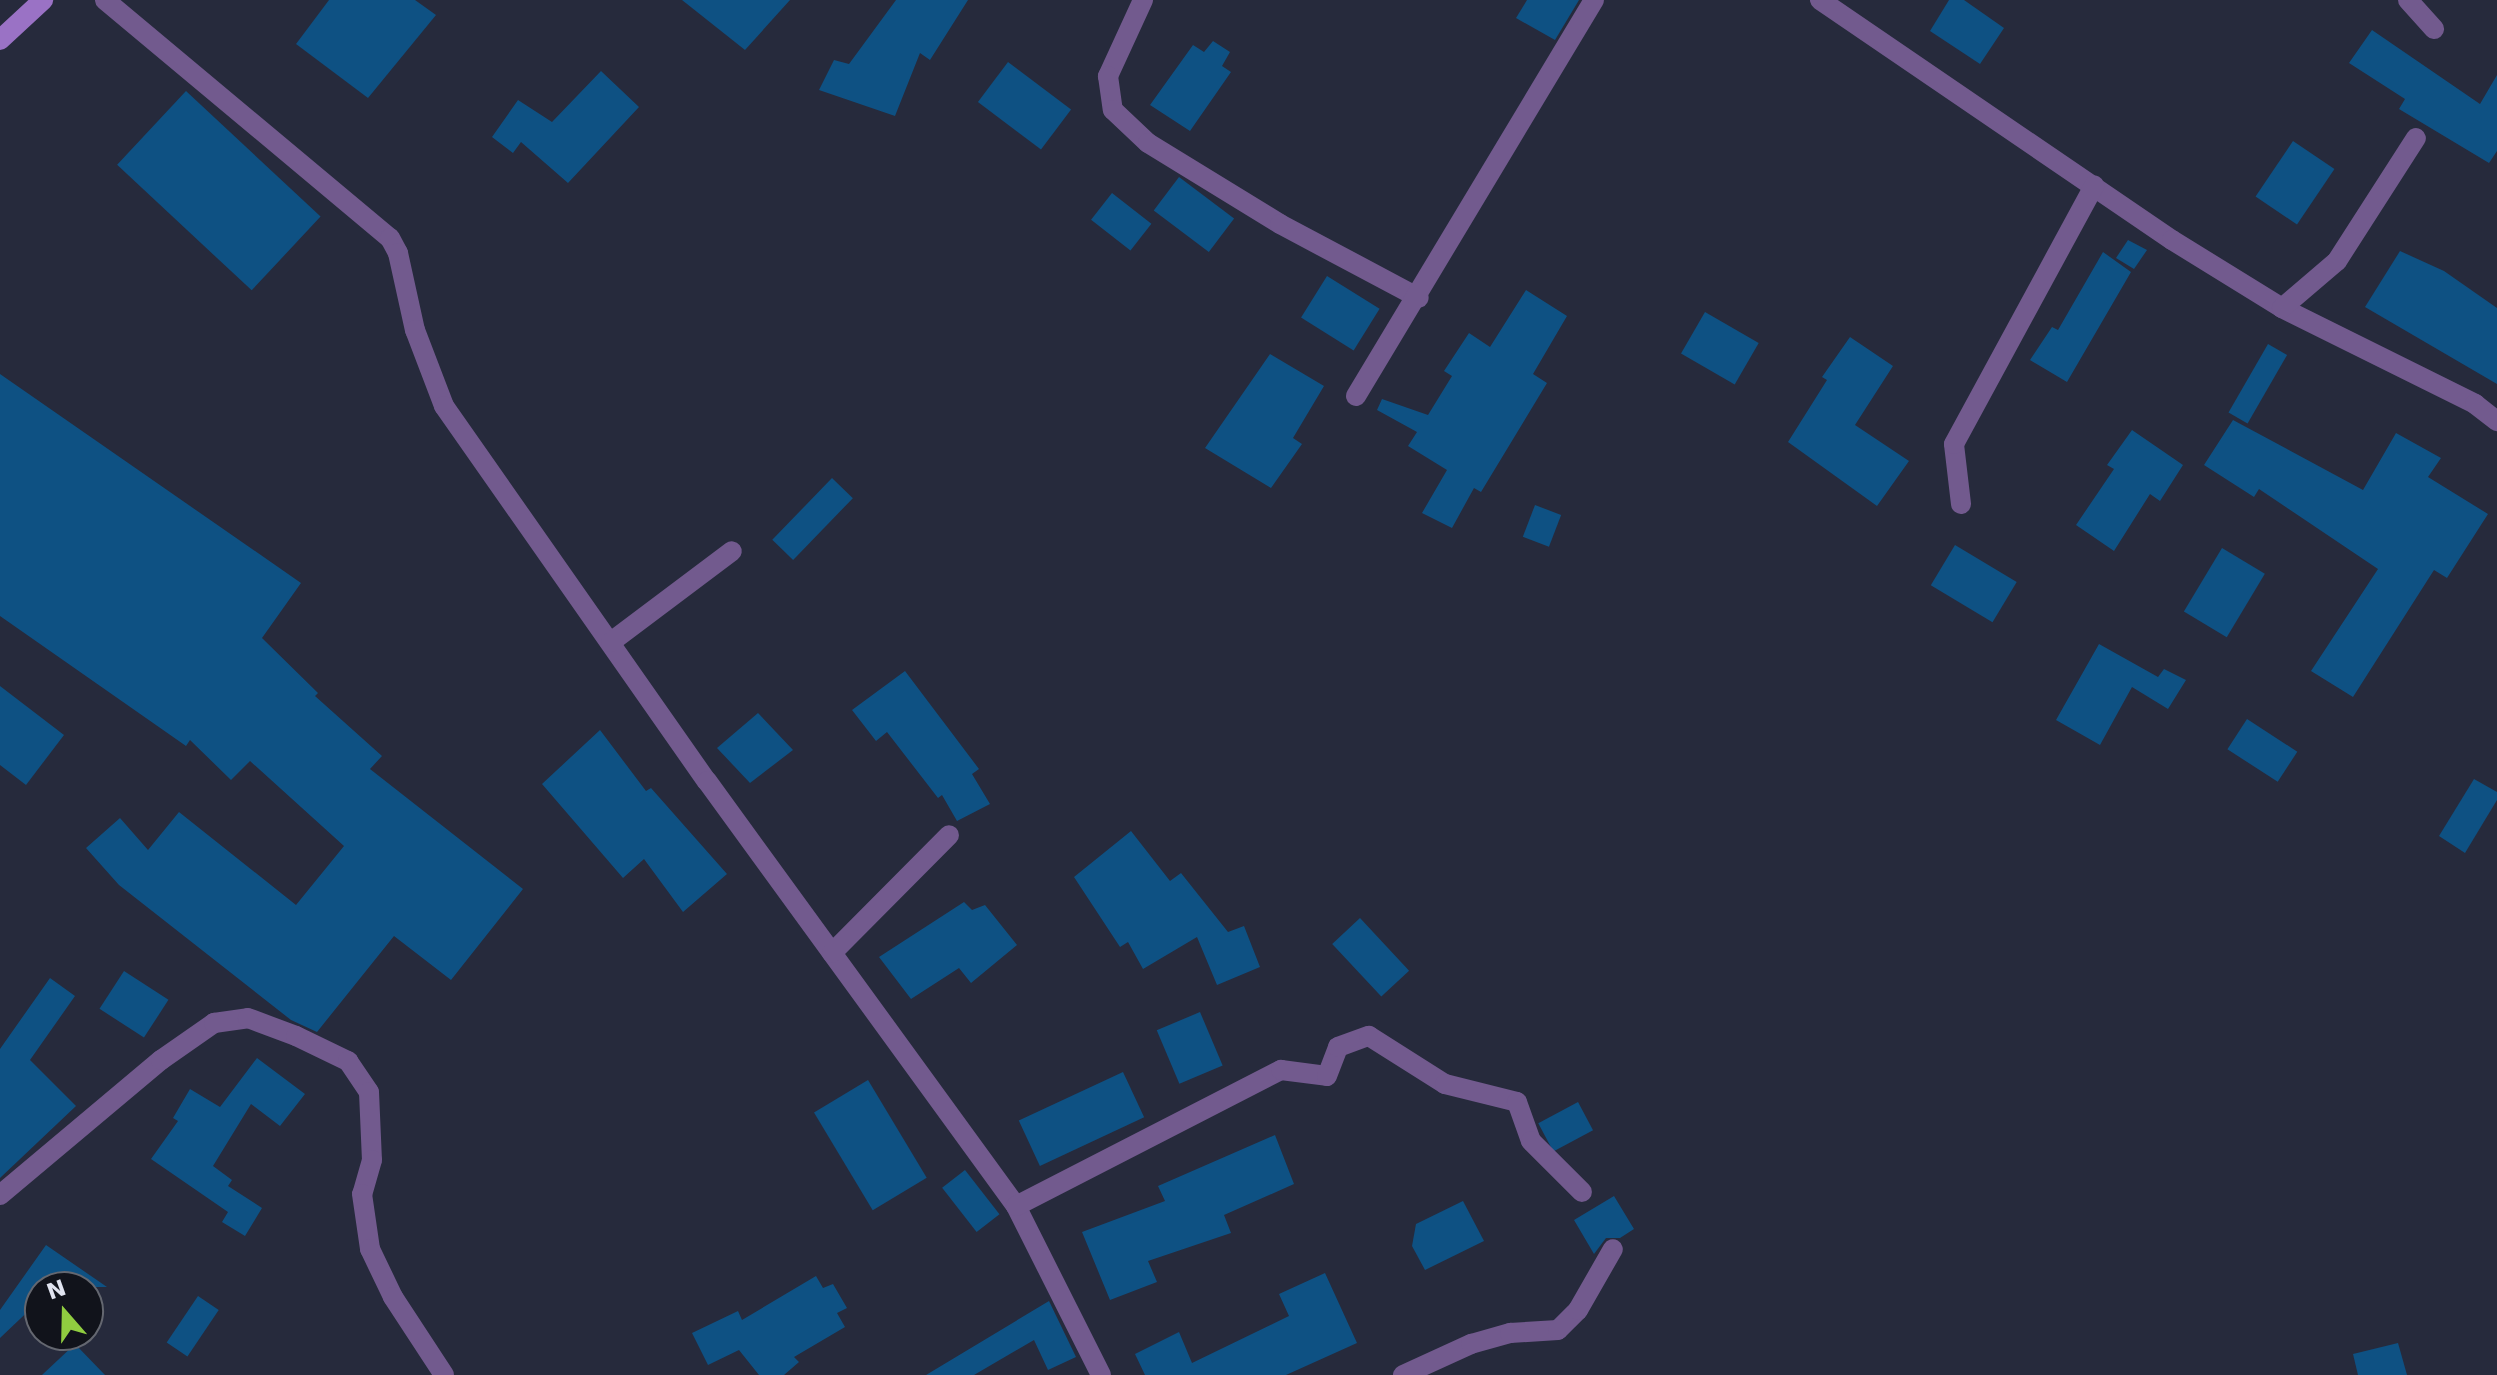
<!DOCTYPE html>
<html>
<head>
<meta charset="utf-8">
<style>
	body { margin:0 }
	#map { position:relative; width:2497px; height:1375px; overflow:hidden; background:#262a3c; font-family:"DejaVu Sans",sans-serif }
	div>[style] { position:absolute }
	.building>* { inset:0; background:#0e5183; transform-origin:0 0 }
	.street>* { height:20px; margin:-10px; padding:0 10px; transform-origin:10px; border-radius:10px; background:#725a8e }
	.secondary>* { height:20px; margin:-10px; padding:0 10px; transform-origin:10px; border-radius:10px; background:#9a72c5 }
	span { translate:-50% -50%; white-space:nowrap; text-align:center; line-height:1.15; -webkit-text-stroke:7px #11131b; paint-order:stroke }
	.north { position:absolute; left:24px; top:1271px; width:80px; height:80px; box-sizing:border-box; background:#11131b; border:2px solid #646770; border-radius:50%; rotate:340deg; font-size:22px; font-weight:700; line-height:32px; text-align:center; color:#e1e4f0 }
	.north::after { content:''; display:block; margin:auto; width:28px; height:36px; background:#90cd40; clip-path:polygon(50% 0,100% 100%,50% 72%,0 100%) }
</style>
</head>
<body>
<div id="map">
	<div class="building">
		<div style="clip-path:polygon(329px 0,415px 0,436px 15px,368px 98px,296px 44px)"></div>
		<div style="clip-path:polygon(682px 0,790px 0,745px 50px)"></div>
		<div style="clip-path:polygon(896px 0,968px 0,930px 60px,920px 53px,895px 116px,819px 90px,834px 60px,849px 64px)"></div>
		<div style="clip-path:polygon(1527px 0,1579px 0,1555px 40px,1516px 18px)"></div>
		<div style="clip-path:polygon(1949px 0,1964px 0,2004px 28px,1980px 64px,1930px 31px)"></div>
		<div style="clip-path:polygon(2372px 30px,2480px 104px,2497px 75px,2497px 151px,2489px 163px,2399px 109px,2405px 99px,2349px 63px)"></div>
		<div style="clip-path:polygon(1213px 41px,1230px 52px,1222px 66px,1231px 72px,1190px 131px,1150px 105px,1193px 45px,1204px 52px)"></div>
		<div style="left:1008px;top:62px;width:79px;height:50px;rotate:37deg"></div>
		<div style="clip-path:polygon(601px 71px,639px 107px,568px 183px,521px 142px,513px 153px,492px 137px,518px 100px,552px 122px)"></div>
		<div style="left:186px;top:91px;width:184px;height:101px;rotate:43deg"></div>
		<div style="left:2293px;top:141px;width:50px;height:67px;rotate:34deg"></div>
		<div style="left:1179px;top:177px;width:69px;height:42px;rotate:37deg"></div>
		<div style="left:1112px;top:193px;width:50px;height:34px;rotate:38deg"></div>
		<div style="clip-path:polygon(2128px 240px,2147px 250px,2134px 269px,2116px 258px)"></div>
		<div style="clip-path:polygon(2400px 251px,2444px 271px,2497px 308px,2497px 384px,2365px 307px)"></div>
		<div style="clip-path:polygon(2103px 252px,2131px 272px,2067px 382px,2030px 360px,2052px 327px,2058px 330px)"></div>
		<div style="left:1327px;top:276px;width:62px;height:49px;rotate:32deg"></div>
		<div style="clip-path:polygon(1526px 290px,1567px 316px,1533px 374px,1547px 383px,1481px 492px,1474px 488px,1452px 528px,1422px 513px,1447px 470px,1408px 446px,1417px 432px,1377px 410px,1382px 399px,1428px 415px,1452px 376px,1444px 371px,1469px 333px,1490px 347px)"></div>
		<div style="left:1705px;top:312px;width:62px;height:48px;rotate:30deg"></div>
		<div style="clip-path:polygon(1850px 337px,1893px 366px,1855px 425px,1909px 461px,1877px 506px,1788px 442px,1827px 380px,1822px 377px)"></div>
		<div style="left:2268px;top:344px;width:22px;height:79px;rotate:30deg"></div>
		<div style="clip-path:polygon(1270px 354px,1324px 386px,1293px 438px,1302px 444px,1271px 488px,1205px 448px)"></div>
		<div style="clip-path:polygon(0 374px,301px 583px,262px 638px,318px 693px,315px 696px,382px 756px,370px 769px,523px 889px,451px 980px,394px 936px,317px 1032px,291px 1020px,119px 885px,86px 848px,120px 818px,148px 850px,179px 812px,296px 905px,344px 846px,250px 761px,231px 780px,190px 740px,186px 746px,0 616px)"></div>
		<div style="clip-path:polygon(2233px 420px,2363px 490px,2396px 433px,2441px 458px,2428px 477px,2488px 514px,2447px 578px,2434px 570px,2353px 697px,2311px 671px,2378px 569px,2259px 489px,2254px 497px,2204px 465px)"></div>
		<div style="clip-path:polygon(2132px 430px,2183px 465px,2160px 501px,2150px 494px,2114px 551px,2076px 525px,2114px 469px,2107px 465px)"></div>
		<div style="left:832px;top:478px;width:29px;height:86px;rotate:44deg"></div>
		<div style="left:1535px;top:505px;width:28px;height:34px;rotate:21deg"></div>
		<div style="left:1955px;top:545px;width:72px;height:47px;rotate:31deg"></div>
		<div style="left:2222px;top:548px;width:50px;height:74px;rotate:31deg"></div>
		<div style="clip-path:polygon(2099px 644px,2158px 677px,2164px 669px,2186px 680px,2168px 709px,2132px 687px,2100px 745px,2056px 720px)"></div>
		<div style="clip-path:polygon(905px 671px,979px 769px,972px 774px,990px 804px,957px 821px,942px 795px,938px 798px,887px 732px,876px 741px,852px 710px)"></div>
		<div style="clip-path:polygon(0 686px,64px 735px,26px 785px,0 765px)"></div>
		<div style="clip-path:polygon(758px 713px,793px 750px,750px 783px,717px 748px)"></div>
		<div style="left:2247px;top:719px;width:60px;height:36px;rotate:33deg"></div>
		<div style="clip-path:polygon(600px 730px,646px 791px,651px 788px,727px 874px,683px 912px,644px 859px,623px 878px,542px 784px)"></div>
		<div style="clip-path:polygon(2474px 779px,2497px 792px,2497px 800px,2465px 853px,2439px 836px)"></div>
		<div style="clip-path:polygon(1131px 831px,1170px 881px,1181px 873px,1228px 932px,1244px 926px,1260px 967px,1217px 985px,1197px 937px,1143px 969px,1128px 942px,1120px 947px,1074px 877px)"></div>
		<div style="clip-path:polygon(964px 902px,972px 910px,985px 905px,1017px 945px,971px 983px,959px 968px,911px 999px,879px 957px)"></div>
		<div style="left:1360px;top:918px;width:72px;height:38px;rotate:47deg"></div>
		<div style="left:124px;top:971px;width:53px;height:45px;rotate:33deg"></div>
		<div style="clip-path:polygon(50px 978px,75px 996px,30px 1060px,76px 1106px,0 1178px,0 1049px)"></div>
		<div style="left:1200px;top:1012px;width:58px;height:47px;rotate:67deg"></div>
		<div style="clip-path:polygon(257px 1058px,305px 1094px,280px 1126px,251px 1104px,213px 1166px,232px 1180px,228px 1186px,262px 1208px,245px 1236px,222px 1222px,228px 1212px,151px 1159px,178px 1121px,173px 1118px,190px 1089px,220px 1107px)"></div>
		<div style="left:1123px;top:1072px;width:50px;height:115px;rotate:65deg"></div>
		<div style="left:868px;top:1080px;width:114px;height:63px;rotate:59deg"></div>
		<div style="left:1578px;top:1102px;width:32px;height:45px;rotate:62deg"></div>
		<div style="clip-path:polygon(1275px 1135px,1294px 1184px,1224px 1215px,1231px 1233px,1148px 1261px,1157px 1282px,1110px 1300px,1082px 1232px,1165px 1201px,1158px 1186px)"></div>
		<div style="left:965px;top:1170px;width:56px;height:29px;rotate:52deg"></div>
		<div style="clip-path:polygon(1614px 1196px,1634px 1229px,1620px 1238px,1606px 1238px,1594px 1254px,1574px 1220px)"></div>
		<div style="clip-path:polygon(1463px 1201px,1484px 1241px,1425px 1270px,1412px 1246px,1416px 1224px)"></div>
		<div style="clip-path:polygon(46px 1245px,107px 1287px,40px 1287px,40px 1300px,0 1338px,0 1310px)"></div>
		<div style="clip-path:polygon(1325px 1273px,1357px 1343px,1286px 1375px,1145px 1375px,1135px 1354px,1179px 1332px,1192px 1363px,1289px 1316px,1279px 1294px)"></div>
		<div style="clip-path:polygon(816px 1276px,823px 1288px,833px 1284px,847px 1308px,837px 1313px,845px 1327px,794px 1357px,799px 1362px,784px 1375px,759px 1375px,739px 1350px,708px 1365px,692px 1333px,738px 1311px,742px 1320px)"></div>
		<div style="left:198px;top:1296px;width:25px;height:56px;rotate:34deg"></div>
		<div style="clip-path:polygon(1049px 1301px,1076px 1357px,1048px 1370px,1034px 1340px,974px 1375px,926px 1375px)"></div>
		<div style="clip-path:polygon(2398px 1343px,2407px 1375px,2358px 1375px,2353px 1354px)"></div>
		<div style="clip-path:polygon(75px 1344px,105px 1375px,42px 1375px)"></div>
	</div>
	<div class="street">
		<div style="left:105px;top:0;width:371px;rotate:39.9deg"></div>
		<div style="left:390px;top:238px;width:17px;rotate:62deg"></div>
		<div style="left:398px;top:253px;width:79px;rotate:77.6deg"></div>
		<div style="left:415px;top:330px;width:81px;rotate:69.1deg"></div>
		<div style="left:444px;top:406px;width:458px;rotate:55deg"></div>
		<div style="left:707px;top:781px;width:525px;rotate:53.98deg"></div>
		<div style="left:1016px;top:1206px;width:189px;rotate:63.3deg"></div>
		<div style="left:1143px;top:0;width:84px;rotate:114.7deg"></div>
		<div style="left:1108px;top:76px;width:34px;rotate:82deg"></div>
		<div style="left:1113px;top:110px;width:48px;rotate:43.3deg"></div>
		<div style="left:1148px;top:143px;width:155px;rotate:31.5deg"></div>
		<div style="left:1280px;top:224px;width:157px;rotate:28deg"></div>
		<div style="left:1820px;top:0;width:426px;rotate:34.3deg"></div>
		<div style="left:2172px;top:240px;width:129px;rotate:31.7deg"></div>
		<div style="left:2282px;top:308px;width:216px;rotate:26.4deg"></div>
		<div style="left:2475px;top:404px;width:28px;rotate:38deg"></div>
		<div style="left:2408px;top:0;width:39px;rotate:48deg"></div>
		<div style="left:2282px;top:308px;width:72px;rotate:-40.5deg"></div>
		<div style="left:2337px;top:261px;width:146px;rotate:-57.3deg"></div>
		<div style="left:1356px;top:396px;width:462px;rotate:-59deg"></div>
		<div style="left:1961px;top:504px;width:60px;rotate:-96.7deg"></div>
		<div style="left:1954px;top:444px;width:294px;rotate:-61.5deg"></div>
		<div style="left:611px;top:642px;width:151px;rotate:-36.9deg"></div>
		<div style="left:832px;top:953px;width:166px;rotate:-45.2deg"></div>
		<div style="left:0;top:1195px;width:210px;rotate:-40deg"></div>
		<div style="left:161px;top:1060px;width:65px;rotate:-34.9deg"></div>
		<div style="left:214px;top:1023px;width:34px;rotate:-8deg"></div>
		<div style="left:248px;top:1018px;width:51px;rotate:20.6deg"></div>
		<div style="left:296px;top:1036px;width:58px;rotate:25.7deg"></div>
		<div style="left:348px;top:1061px;width:37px;rotate:56deg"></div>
		<div style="left:369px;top:1092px;width:68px;rotate:87.5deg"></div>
		<div style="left:372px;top:1160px;width:35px;rotate:106deg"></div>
		<div style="left:362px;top:1194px;width:56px;rotate:81.7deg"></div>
		<div style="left:370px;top:1249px;width:53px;rotate:64.4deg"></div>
		<div style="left:393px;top:1297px;width:93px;rotate:56.8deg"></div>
		<div style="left:1016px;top:1206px;width:298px;rotate:-27.2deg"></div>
		<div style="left:1281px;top:1070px;width:46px;rotate:7.4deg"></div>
		<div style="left:1327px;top:1076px;width:31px;rotate:-69deg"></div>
		<div style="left:1338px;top:1047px;width:33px;rotate:-20deg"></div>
		<div style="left:1369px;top:1036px;width:90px;rotate:32.3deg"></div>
		<div style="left:1445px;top:1084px;width:74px;rotate:14deg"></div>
		<div style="left:1517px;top:1102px;width:41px;rotate:70.3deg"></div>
		<div style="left:1531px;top:1141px;width:72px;rotate:45deg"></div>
		<div style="left:1403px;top:1375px;width:75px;rotate:-24.5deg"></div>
		<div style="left:1471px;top:1344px;width:41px;rotate:-15.8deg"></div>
		<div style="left:1510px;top:1333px;width:48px;rotate:-3.6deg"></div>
		<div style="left:1558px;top:1330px;width:28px;rotate:-45deg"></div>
		<div style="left:1578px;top:1310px;width:70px;rotate:-60.2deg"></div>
	</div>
	<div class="secondary">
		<div style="left:0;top:40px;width:59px;rotate:-42.9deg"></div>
	</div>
	<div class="north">N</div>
</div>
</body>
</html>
